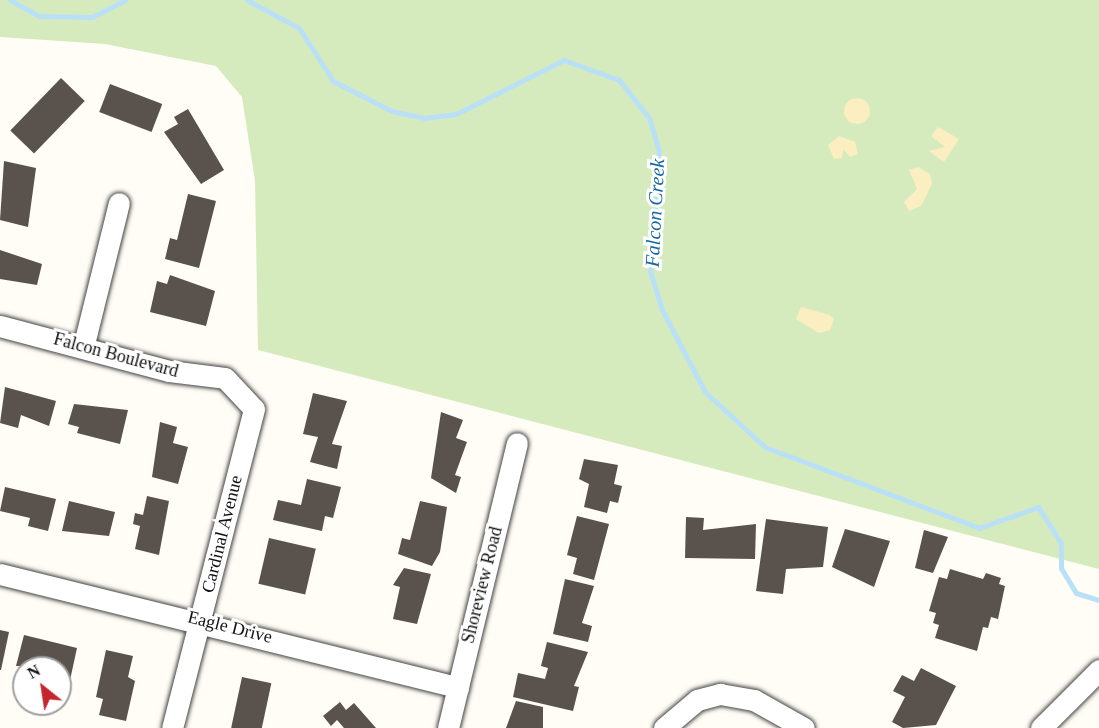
<!DOCTYPE html>
<html>
<head>
<meta charset="utf-8">
<style>
	body { margin:0 }
	#map { position:relative; width:1099px; height:728px; overflow:hidden; background:#fffdf5; font-family:"Times New Roman",serif }
	div>[style] { position:absolute }
	.green>* { inset:0; background:#d5ebbd }
	.sand>* { inset:0; background:#fbeec1 }
	.round { border-radius:50% }
	.stream>* { height:5px; margin:-2.5px; padding:0 2.5px; transform-origin:2.5px; border-radius:2.5px; background:#b9e0f7 }
	.building>* { inset:0; background:#5a524d; transform-origin:0 0 }
	.roads { filter:drop-shadow(0 0 2px #444) drop-shadow(0 0 2px #444) }
	.minor>* { height:21px; margin:-10.5px; padding:0 10.5px; transform-origin:10.5px; border-radius:10.5px; background:#fff }
	span { translate:-50% -50%; white-space:nowrap; text-align:center; line-height:1.15; -webkit-text-stroke:6px #fff; paint-order:stroke }
	.street-label { font-size:18px; color:#111 }
	.water-label { font-size:20px; color:#1768a6; font-style:italic }
	.north { position:absolute; left:12px; top:656px; width:60px; height:60px; box-sizing:border-box; background:#fff; border:2px solid #a0a0a0; border-radius:50%; rotate:330deg; font-size:16px; font-weight:700; line-height:24px; text-align:center; color:#111 }
	.north::after { content:''; display:block; margin:auto; width:21px; height:27px; background:#c4262e; clip-path:polygon(50% 0,100% 100%,50% 72%,0 100%) }
</style>
</head>
<body>
<div id="map">
	<div class="green">
		<div style="clip-path:polygon(0 0,1099px 0,1099px 569px,258px 350px,255px 181px,242px 97px,216px 66px,105px 44px,0 37px)"></div>
	</div>
	<div class="sand">
		<div class="round" style="left:844px;top:98px;width:26px;height:26px"></div>
		<div style="clip-path:polygon(938px 127px,959px 139px,944px 162px,929px 151px,945px 147px,931px 136px)"></div>
		<div style="clip-path:polygon(839px 136px,855px 142px,858px 154px,850px 157px,843px 149px,842px 158px,834px 159px,828px 145px)"></div>
		<div style="clip-path:polygon(918px 167px,930px 174px,932px 184px,921px 206px,909px 211px,904px 202px,917px 189px,909px 170px)"></div>
		<div style="clip-path:polygon(801px 307px,830px 315px,834px 319px,830px 330px,819px 333px,796px 319px)"></div>
	</div>
	<div class="stream">
		<div style="left:10px;top:0;width:33px;rotate:29deg"></div>
		<div style="left:39px;top:16px;width:53px;rotate:1.1deg"></div>
		<div style="left:92px;top:17px;width:37px;rotate:-27deg"></div>
		<div style="left:247px;top:0;width:59px;rotate:28.3deg"></div>
		<div style="left:299px;top:28px;width:63px;rotate:57.3deg"></div>
		<div style="left:333px;top:81px;width:66px;rotate:27deg"></div>
		<div style="left:392px;top:111px;width:33px;rotate:12deg"></div>
		<div style="left:424px;top:118px;width:32px;rotate:-7deg"></div>
		<div style="left:456px;top:114px;width:121px;rotate:-26.6deg"></div>
		<div style="left:564px;top:60px;width:59px;rotate:20deg"></div>
		<div style="left:619px;top:80px;width:48px;rotate:51.7deg"></div>
		<div style="left:649px;top:118px;width:34px;rotate:73deg"></div>
		<div style="left:659px;top:151px;width:120px;rotate:94.3deg"></div>
		<div style="left:650px;top:271px;width:41px;rotate:72.9deg"></div>
		<div style="left:662px;top:310px;width:93px;rotate:62.3deg"></div>
		<div style="left:705px;top:392px;width:81px;rotate:42.5deg"></div>
		<div style="left:765px;top:447px;width:229px;rotate:20.7deg"></div>
		<div style="left:979px;top:528px;width:63px;rotate:-19.6deg"></div>
		<div style="left:1038px;top:507px;width:43px;rotate:57.4deg"></div>
		<div style="left:1061px;top:543px;width:25px;rotate:90deg"></div>
		<div style="left:1061px;top:568px;width:29px;rotate:59deg"></div>
		<div style="left:1076px;top:593px;width:24px;rotate:17deg"></div>
	</div>
	<div class="building">
		<div style="left:61px;top:78px;width:33px;height:73px;rotate:44deg"></div>
		<div style="left:110px;top:84px;width:56px;height:30px;rotate:21deg"></div>
		<div style="clip-path:polygon(188px 109px,224px 170px,201px 184px,164px 132px,178px 124px,174px 117px)"></div>
		<div style="clip-path:polygon(4px 161px,36px 168px,28px 227px,0 220px)"></div>
		<div style="clip-path:polygon(188px 194px,216px 201px,199px 268px,165px 259px,170px 238px,177px 240px)"></div>
		<div style="clip-path:polygon(0 250px,42px 264px,37px 285px,0 279px)"></div>
		<div style="clip-path:polygon(170px 275px,215px 291px,206px 326px,150px 312px,157px 281px,167px 284px)"></div>
		<div style="clip-path:polygon(5px 387px,56px 401px,49px 426px,21px 415px,18px 428px,0 423px)"></div>
		<div style="clip-path:polygon(313px 393px,347px 401px,332px 444px,342px 446px,337px 469px,310px 462px,318px 437px,303px 434px)"></div>
		<div style="clip-path:polygon(74px 404px,128px 410px,120px 444px,77px 433px,79px 427px,68px 424px)"></div>
		<div style="clip-path:polygon(441px 412px,463px 420px,456px 438px,467px 442px,455px 475px,461px 477px,456px 493px,431px 478px)"></div>
		<div style="clip-path:polygon(160px 422px,177px 427px,173px 443px,188px 447px,178px 484px,152px 477px)"></div>
		<div style="clip-path:polygon(584px 459px,618px 465px,614px 484px,622px 486px,618px 503px,610px 501px,607px 513px,584px 507px,589px 484px,579px 479px)"></div>
		<div style="clip-path:polygon(307px 479px,341px 487px,333px 518px,325px 516px,322px 531px,273px 520px,278px 500px,301px 505px)"></div>
		<div style="clip-path:polygon(5px 487px,56px 499px,48px 531px,28px 526px,30px 518px,0 511px)"></div>
		<div style="clip-path:polygon(147px 496px,169px 501px,159px 555px,135px 549px,140px 526px,133px 524px,135px 513px,143px 515px)"></div>
		<div style="clip-path:polygon(69px 501px,115px 512px,109px 536px,62px 531px)"></div>
		<div style="clip-path:polygon(420px 501px,447px 507px,440px 552px,432px 566px,398px 554px,402px 538px,410px 540px)"></div>
		<div style="clip-path:polygon(577px 516px,609px 524px,594px 580px,573px 574px,577px 558px,567px 555px)"></div>
		<div style="clip-path:polygon(686px 517px,704px 518px,703px 530px,756px 524px,755px 559px,685px 558px)"></div>
		<div style="clip-path:polygon(766px 519px,828px 527px,823px 567px,786px 569px,783px 594px,756px 591px)"></div>
		<div style="clip-path:polygon(845px 529px,890px 541px,874px 587px,832px 567px)"></div>
		<div style="clip-path:polygon(924px 530px,948px 537px,933px 573px,915px 568px)"></div>
		<div style="left:269px;top:538px;width:48px;height:47px;rotate:13deg"></div>
		<div style="clip-path:polygon(404px 568px,431px 574px,417px 624px,393px 619px,400px 587px,393px 585px)"></div>
		<div style="clip-path:polygon(950px 569px,983px 579px,986px 573px,1001px 578px,999px 584px,1005px 586px,998px 619px,991px 617px,988px 628px,983px 627px,977px 651px,935px 638px,939px 625px,933px 623px,936px 613px,929px 611px,939px 577px,947px 579px)"></div>
		<div style="clip-path:polygon(565px 579px,594px 586px,582px 623px,592px 626px,588px 642px,553px 634px)"></div>
		<div style="clip-path:polygon(0 630px,9px 632px,1px 670px,0 670px)"></div>
		<div style="clip-path:polygon(24px 635px,77px 648px,67px 694px,60px 692px,60px 668px,16px 666px)"></div>
		<div style="clip-path:polygon(547px 642px,588px 652px,574px 686px,579px 687px,573px 711px,513px 697px,518px 673px,545px 679px,548px 668px,541px 666px)"></div>
		<div style="clip-path:polygon(106px 650px,133px 656px,128px 677px,135px 681px,126px 721px,99px 715px,103px 699px,96px 697px)"></div>
		<div style="clip-path:polygon(921px 668px,956px 686px,936px 725px,903px 728px,892px 722px,905px 697px,893px 691px,902px 675px,914px 681px)"></div>
		<div style="left:242px;top:677px;width:30px;height:52px;rotate:12deg"></div>
		<div style="clip-path:polygon(516px 701px,543px 707px,543px 728px,506px 728px)"></div>
		<div style="clip-path:polygon(340px 702px,346px 710px,354px 703px,376px 728px,344px 728px,337px 720px,331px 726px,323px 716px)"></div>
	</div>
	<div class="roads">
		<div class="minor">
			<div style="left:0;top:326px;width:175px;rotate:14.9deg"></div>
			<div style="left:169px;top:371px;width:56px;rotate:7.1deg"></div>
			<div style="left:225px;top:378px;width:42px;rotate:46.9deg"></div>
			<div style="left:254px;top:409px;width:329px;rotate:104.4deg"></div>
			<div style="left:84px;top:344px;width:145px;rotate:-76.1deg"></div>
			<div style="left:0;top:574px;width:472px;rotate:13.9deg"></div>
			<div style="left:448px;top:728px;width:293px;rotate:-76.4deg"></div>
			<div style="left:664px;top:728px;width:43px;rotate:-40.3deg"></div>
			<div style="left:697px;top:700px;width:24px;rotate:-15deg"></div>
			<div style="left:720px;top:694px;width:35px;rotate:10deg"></div>
			<div style="left:754px;top:700px;width:57px;rotate:29.2deg"></div>
			<div style="left:1041px;top:728px;width:82px;rotate:-45deg"></div>
		</div>
	</div>
	<div class="street-label">
		<span style="left:116px;top:355px;rotate:15deg">Falcon Boulevard</span>
		<span style="left:222px;top:534px;rotate:-76deg">Cardinal Avenue</span>
		<span style="left:482px;top:585px;rotate:-76deg">Shoreview Road</span>
		<span style="left:230px;top:627px;rotate:14deg">Eagle Drive</span>
	</div>
	<div class="water-label">
		<span style="left:655px;top:213px;rotate:-87deg">Falcon Creek</span>
	</div>
	<div class="north">N</div>
</div>
</body>
</html>
